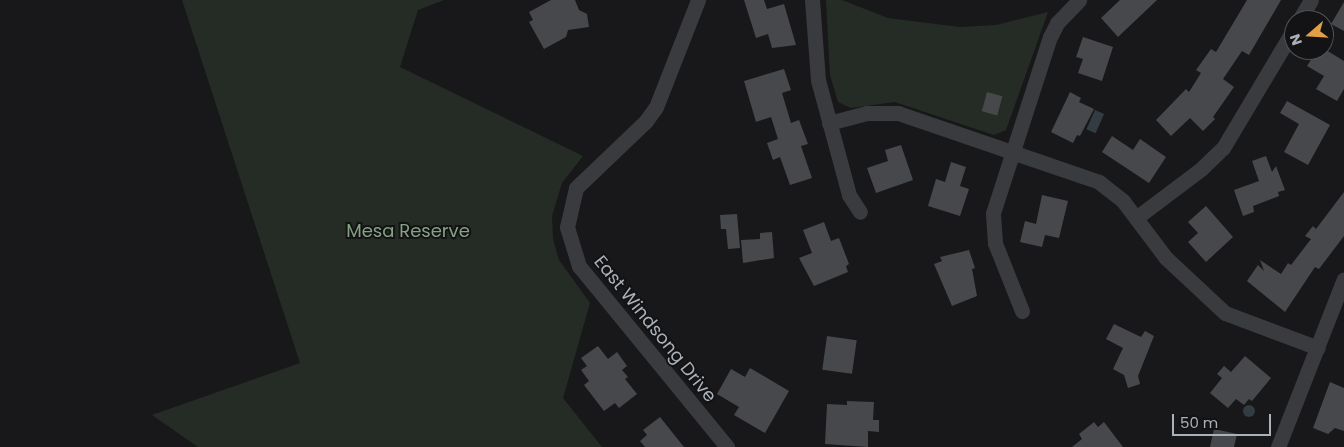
<!DOCTYPE html>
<html>
<head>
<meta charset="utf-8">
<style>
	body { margin:0 }
	#map { position:relative; width:1344px; height:447px; overflow:hidden; background:#18181a; font-family:Poppins,sans-serif }
	div>[style] { position:absolute }
	.green>* { inset:0; background:#242c25 }
	.water>* { inset:0; background:#323c42; transform-origin:0 0 }
	.round { border-radius:50% }
	.building>* { inset:0; background:#47484c; transform-origin:0 0 }
	.street>* { height:15px; margin:-7.5px; padding:0 7.5px; transform-origin:7.5px; border-radius:7.5px; background:#393b3e }
	span { translate:-50% -50%; white-space:nowrap; text-align:center; line-height:1.15; -webkit-text-stroke:4px #131315; paint-order:stroke }
	.park-label { font-size:18px; color:#85a284 }
	.street-label { font-size:18px; color:#abb1b8 }
	.north { position:absolute; left:1284px; top:10px; width:50px; height:50px; box-sizing:border-box; background:#131315; border:1px solid #505256; border-radius:50%; rotate:251deg; font-size:14px; font-weight:700; line-height:20px; text-align:center; color:#abb1b8 }
	.north::after { content:''; display:block; margin:auto; width:18px; height:22px; background:#e39f47; clip-path:polygon(50% 0,100% 100%,50% 72%,0 100%) }
	.scale { position:absolute; left:1172px; top:414px; width:99px; height:22px; box-sizing:border-box; border:2px solid #abb1b8; border-top:0; padding-left:6px; font-size:15px; line-height:18px; white-space:nowrap; color:#abb1b8; -webkit-text-stroke:4px #131315; paint-order:stroke }
</style>
</head>
<body>
<div id="map">
	<div class="green">
		<div style="clip-path:polygon(182px 0,444px 0,418px 10px,400px 67px,583px 156px,562px 183px,552px 216px,553px 239px,559px 260px,590px 303px,563px 398px,602px 447px,198px 447px,152px 415px,300px 363px)"></div>
		<div style="clip-path:polygon(826px 0,842px 0,888px 18px,960px 27px,996px 25px,1048px 12px,1006px 130px,994px 135px,895px 102px,851px 108px,838px 102px,830px 75px)"></div>
	</div>
	<div class="water">
		<div style="left:1095px;top:110px;width:10px;height:21px;rotate:24deg"></div>
		<div class="round" style="left:1243px;top:405px;width:12px;height:12px"></div>
	</div>
	<div class="building">
		<div style="clip-path:polygon(551px 0,575px 0,579px 10px,587px 14px,589px 27px,568px 30px,566px 37px,544px 49px,529px 22px,533px 20px,529px 12px)"></div>
		<div style="clip-path:polygon(744px 0,764px 0,767px 9px,784px 4px,796px 45px,772px 48px,768px 34px,756px 38px)"></div>
		<div style="clip-path:polygon(1120px 0,1157px 0,1118px 37px,1101px 18px)"></div>
		<div style="clip-path:polygon(1247px 0,1281px 0,1249px 55px,1242px 51px,1223px 79px,1234px 87px,1213px 117px,1215px 119px,1203px 131px,1190px 118px,1171px 136px,1156px 120px,1186px 89px,1189px 92px,1201px 73px,1196px 70px,1211px 49px,1216px 52px)"></div>
		<div style="clip-path:polygon(1344px 2px,1344px 31px,1331px 24px)"></div>
		<div style="clip-path:polygon(1083px 37px,1113px 47px,1102px 81px,1078px 73px,1083px 59px,1076px 57px)"></div>
		<div style="clip-path:polygon(1317px 50px,1326px 50px,1344px 61px,1344px 89px,1337px 101px,1316px 89px,1324px 76px,1307px 66px)"></div>
		<div style="clip-path:polygon(784px 69px,791px 90px,782px 93px,791px 123px,799px 120px,808px 144px,801px 146px,812px 178px,790px 185px,780px 157px,773px 160px,767px 143px,778px 139px,771px 117px,756px 122px,744px 81px)"></div>
		<div style="left:987px;top:92px;width:16px;height:20px;rotate:15deg"></div>
		<div style="clip-path:polygon(1070px 92px,1081px 98px,1079px 102px,1094px 109px,1080px 136px,1077px 135px,1073px 143px,1051px 132px)"></div>
		<div style="clip-path:polygon(1287px 101px,1330px 125px,1308px 165px,1284px 152px,1299px 124px,1280px 113px)"></div>
		<div style="clip-path:polygon(1112px 136px,1133px 150px,1140px 139px,1166px 157px,1149px 183px,1102px 152px)"></div>
		<div style="clip-path:polygon(901px 145px,913px 180px,876px 193px,867px 168px,888px 161px,885px 150px)"></div>
		<div style="clip-path:polygon(1266px 156px,1272px 172px,1276px 166px,1285px 190px,1278px 192px,1279px 196px,1253px 206px,1254px 212px,1243px 216px,1234px 190px,1259px 181px,1252px 161px)"></div>
		<div style="clip-path:polygon(951px 162px,966px 167px,960px 186px,969px 189px,960px 216px,928px 206px,936px 179px,945px 182px)"></div>
		<div style="clip-path:polygon(1344px 192px,1344px 236px,1319px 269px,1315px 267px,1285px 312px,1247px 281px,1258px 265px,1264px 271px,1260px 260px,1281px 274px,1288px 263px,1291px 265px,1311px 239px,1305px 236px,1313px 226px,1316px 229px)"></div>
		<div style="clip-path:polygon(1042px 195px,1068px 201px,1059px 238px,1045px 235px,1042px 247px,1020px 242px,1025px 221px,1036px 224px)"></div>
		<div style="clip-path:polygon(1206px 206px,1233px 237px,1206px 262px,1188px 242px,1198px 233px,1188px 222px)"></div>
		<div style="clip-path:polygon(737px 214px,740px 248px,728px 249px,726px 229px,721px 229px,720px 215px)"></div>
		<div style="clip-path:polygon(824px 222px,831px 241px,839px 238px,849px 264px,846px 266px,848px 272px,814px 286px,799px 258px,812px 253px,803px 230px)"></div>
		<div style="clip-path:polygon(772px 232px,774px 258px,743px 263px,741px 240px,760px 239px,760px 233px)"></div>
		<div style="clip-path:polygon(969px 250px,975px 268px,972px 269px,977px 296px,952px 306px,934px 264px,942px 261px,940px 257px)"></div>
		<div style="clip-path:polygon(1114px 324px,1141px 337px,1145px 331px,1154px 336px,1138px 376px,1140px 384px,1128px 388px,1124px 375px,1113px 369px,1123px 348px,1106px 339px)"></div>
		<div style="left:827px;top:336px;width:30px;height:34px;rotate:8deg"></div>
		<div style="clip-path:polygon(598px 346px,608px 359px,617px 352px,627px 366px,622px 370px,628px 377px,625px 379px,637px 394px,619px 408px,615px 403px,604px 411px,584px 385px,589px 381px,581px 370px,587px 366px,581px 358px)"></div>
		<div style="clip-path:polygon(1245px 356px,1271px 378px,1252px 401px,1249px 399px,1244px 405px,1236px 399px,1228px 408px,1210px 393px,1222px 378px,1217px 374px,1224px 366px,1231px 372px)"></div>
		<div style="clip-path:polygon(750px 368px,789px 391px,765px 433px,734px 415px,739px 407px,717px 394px,731px 369px,745px 377px)"></div>
		<div style="clip-path:polygon(1330px 382px,1344px 388px,1344px 431px,1335px 428px,1328px 434px,1313px 428px)"></div>
		<div style="clip-path:polygon(847px 401px,874px 402px,873px 420px,879px 420px,879px 432px,868px 431px,868px 447px,825px 444px,827px 404px,847px 405px)"></div>
		<div style="clip-path:polygon(660px 417px,684px 447px,645px 447px,640px 441px,647px 435px,643px 430px)"></div>
		<div style="clip-path:polygon(1094px 422px,1098px 427px,1104px 422px,1123px 447px,1072px 447px,1082px 439px,1079px 434px)"></div>
		<div style="clip-path:polygon(1214px 429px,1237px 434px,1234px 447px,1210px 447px)"></div>
	</div>
	<div class="street">
		<div style="left:698px;top:0;width:115px;rotate:111.4deg"></div>
		<div style="left:656px;top:107px;width:17px;rotate:126deg"></div>
		<div style="left:646px;top:121px;width:97px;rotate:136.3deg"></div>
		<div style="left:576px;top:188px;width:40px;rotate:103deg"></div>
		<div style="left:567px;top:227px;width:41px;rotate:72.9deg"></div>
		<div style="left:579px;top:266px;width:234px;rotate:50.7deg"></div>
		<div style="left:812px;top:0;width:80px;rotate:85.7deg"></div>
		<div style="left:818px;top:80px;width:119px;rotate:74.9deg"></div>
		<div style="left:849px;top:195px;width:20px;rotate:57deg"></div>
		<div style="left:1299px;top:20px;width:23px;rotate:-59deg"></div>
		<div style="left:829px;top:123px;width:39px;rotate:-15deg"></div>
		<div style="left:867px;top:113px;width:31px"></div>
		<div style="left:898px;top:113px;width:213px;rotate:18.9deg"></div>
		<div style="left:1099px;top:182px;width:31px;rotate:38deg"></div>
		<div style="left:1123px;top:201px;width:71px;rotate:53deg"></div>
		<div style="left:1166px;top:258px;width:81px;rotate:43deg"></div>
		<div style="left:1225px;top:313px;width:99px;rotate:20.6deg"></div>
		<div style="left:1136px;top:218px;width:81px;rotate:-37deg"></div>
		<div style="left:1201px;top:169px;width:30px;rotate:-44deg"></div>
		<div style="left:1223px;top:148px;width:139px;rotate:-59.2deg"></div>
		<div style="left:1022px;top:311px;width:73px;rotate:-111.7deg"></div>
		<div style="left:995px;top:243px;width:30px;rotate:-94deg"></div>
		<div style="left:993px;top:213px;width:185px;rotate:-72.1deg"></div>
		<div style="left:1050px;top:37px;width:16px;rotate:-63deg"></div>
		<div style="left:1057px;top:23px;width:32px;rotate:-46deg"></div>
		<div style="left:1278px;top:447px;width:180px;rotate:-68.6deg"></div>
	</div>
	<div class="park-label">
		<span style="left:408px;top:231px">Mesa Reserve</span>
	</div>
	<div class="street-label">
		<span style="left:655px;top:329px;rotate:51deg">East Windsong Drive</span>
	</div>
	<div class="north">N</div>
	<div class="scale">50 m</div>
</div>
</body>
</html>
